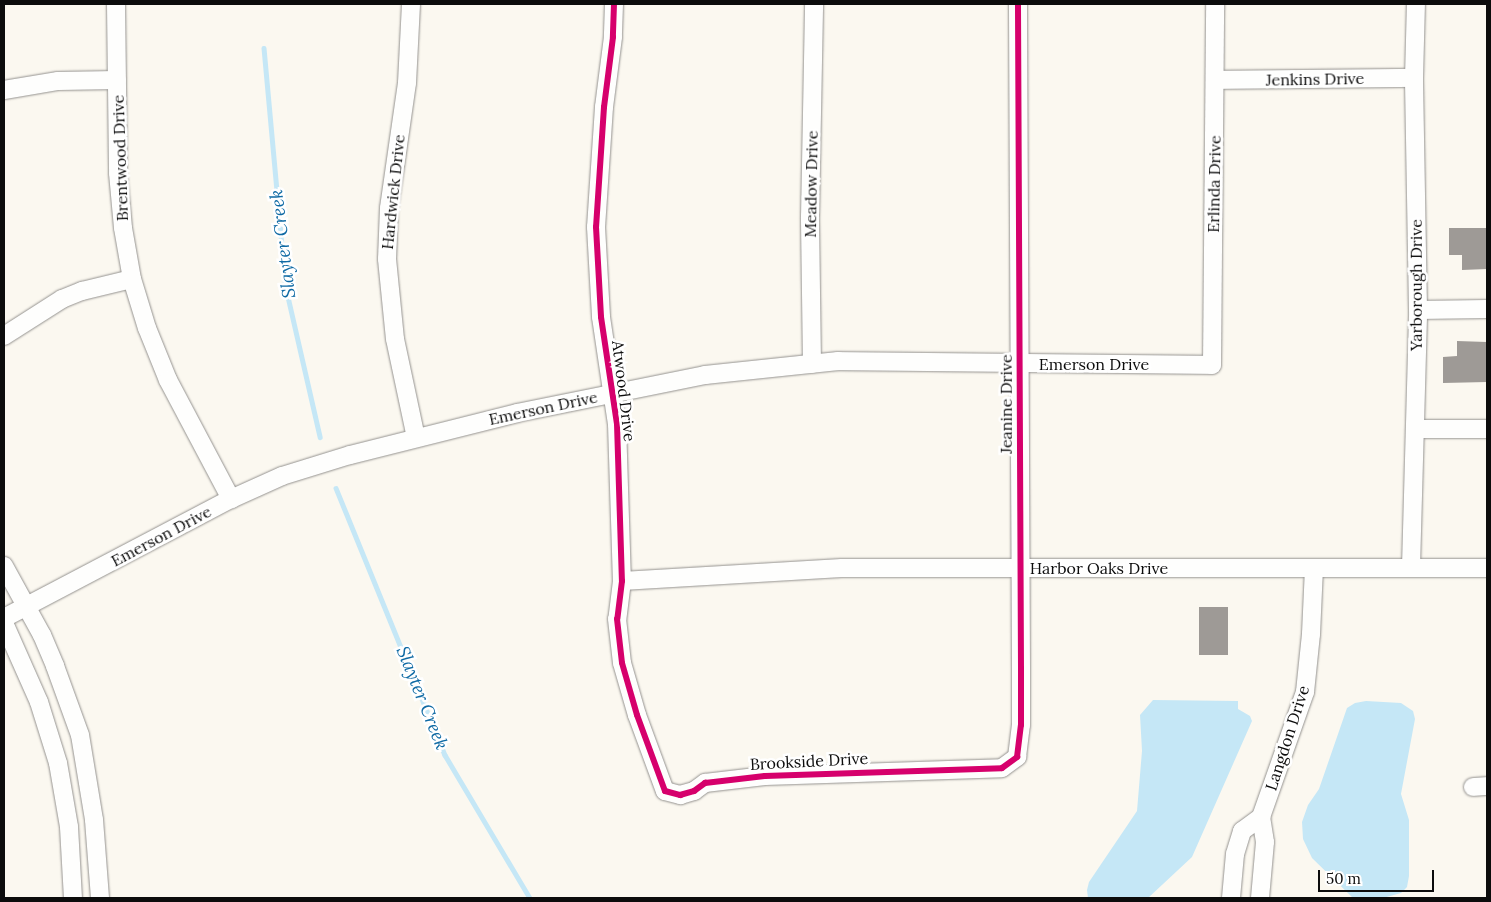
<!DOCTYPE html>
<html>
<head>
<meta charset="utf-8">
<style>
	body { margin:0 }
	#map { position:relative; width:1491px; height:902px; overflow:hidden; background:#fbf8f0; font-family:Lora,serif }
	div>[style] { position:absolute }
	.water>* { inset:0; background:#c5e7f6 }
	.stream>* { height:4.5px; margin:-2.25px; padding:0 2.25px; transform-origin:2.25px; border-radius:2.25px; background:#c5e7f6 }
	.building>* { inset:0; background:#9e9a96; transform-origin:0 0 }
	.roads { filter:drop-shadow(0 0 1px #94928f) drop-shadow(0 0 1px #94928f) }
	.minor>* { height:18px; margin:-9px; padding:0 9px; transform-origin:9px; border-radius:9px; background:#fefefd }
	.cycleway>* { height:6px; margin:-3px; padding:0 3px; transform-origin:3px; border-radius:3px; background:#d6006c }
	span { translate:-50% -50%; white-space:nowrap; text-align:center; line-height:1.15; -webkit-text-stroke:5px #fff; paint-order:stroke }
	.street-label { font-size:16px; color:#0c0c0c }
	.water-label { font-size:18px; color:#0f6aa4; font-style:italic }
	.frame { position:absolute; inset:0; border:5px solid #0c0c0c; pointer-events:none }
	.scale { position:absolute; left:1318px; top:870px; width:116px; height:22px; box-sizing:border-box; border:2px solid #0c0c0c; border-top:0; padding-left:6px; font-size:15px; line-height:18px; white-space:nowrap; color:#0c0c0c; -webkit-text-stroke:4px #fff; paint-order:stroke }
</style>
</head>
<body>
<div id="map">
	<div class="water">
		<div style="clip-path:polygon(1153px 700px,1238px 701px,1238px 709px,1250px 716px,1252px 721px,1192px 857px,1148px 898px,1088px 898px,1087px 890px,1089px 882px,1137px 811px,1142px 751px,1140px 715px)"></div>
		<div style="clip-path:polygon(1366px 701px,1401px 703px,1413px 711px,1415px 719px,1401px 794px,1409px 820px,1409px 876px,1407px 887px,1401px 893px,1383px 898px,1353px 898px,1312px 858px,1303px 839px,1302px 822px,1308px 805px,1319px 789px,1347px 708px,1355px 703px)"></div>
	</div>
	<div class="stream">
		<div style="left:264px;top:48px;width:241px;rotate:84.8deg"></div>
		<div style="left:286px;top:288px;width:153px;rotate:77.1deg"></div>
		<div style="left:336px;top:488px;width:288px;rotate:67.8deg"></div>
		<div style="left:445px;top:755px;width:166px;rotate:59.3deg"></div>
	</div>
	<div class="building">
		<div style="clip-path:polygon(1449px 228px,1487px 228px,1487px 269px,1462px 270px,1462px 255px,1449px 255px)"></div>
		<div style="clip-path:polygon(1457px 341px,1487px 342px,1487px 382px,1443px 383px,1443px 357px,1457px 356px)"></div>
		<div style="left:1199px;top:607px;width:29px;height:48px"></div>
	</div>
	<div class="roads">
		<div class="minor">
			<div style="left:116px;top:4px;width:169px;rotate:89.3deg"></div>
			<div style="left:118px;top:173px;width:55px;rotate:84.8deg"></div>
			<div style="left:123px;top:228px;width:52px;rotate:80deg"></div>
			<div style="left:132px;top:279px;width:51px;rotate:73deg"></div>
			<div style="left:147px;top:328px;width:56px;rotate:68deg"></div>
			<div style="left:168px;top:380px;width:135px;rotate:62.1deg"></div>
			<div style="left:411px;top:4px;width:79px;rotate:92.9deg"></div>
			<div style="left:407px;top:83px;width:126px;rotate:98.2deg"></div>
			<div style="left:389px;top:208px;width:51px;rotate:92.2deg"></div>
			<div style="left:387px;top:259px;width:80px;rotate:84.3deg"></div>
			<div style="left:395px;top:339px;width:101px;rotate:78deg"></div>
			<div style="left:614px;top:4px;width:33px;rotate:92deg"></div>
			<div style="left:613px;top:37px;width:71px;rotate:97.3deg"></div>
			<div style="left:604px;top:107px;width:120px;rotate:93.8deg"></div>
			<div style="left:596px;top:227px;width:90px;rotate:86.8deg"></div>
			<div style="left:601px;top:317px;width:108px;rotate:81.5deg"></div>
			<div style="left:617px;top:424px;width:157px;rotate:88.2deg"></div>
			<div style="left:622px;top:581px;width:38px;rotate:97deg"></div>
			<div style="left:617px;top:619px;width:44px;rotate:83.5deg"></div>
			<div style="left:622px;top:663px;width:54px;rotate:73.9deg"></div>
			<div style="left:637px;top:715px;width:81px;rotate:69.8deg"></div>
			<div style="left:665px;top:791px;width:16px;rotate:15deg"></div>
			<div style="left:680px;top:795px;width:15px;rotate:-16deg"></div>
			<div style="left:694px;top:791px;width:14px;rotate:-36deg"></div>
			<div style="left:705px;top:783px;width:60px;rotate:-6.7deg"></div>
			<div style="left:765px;top:776px;width:237px;rotate:-1.9deg"></div>
			<div style="left:1002px;top:768px;width:19px;rotate:-36deg"></div>
			<div style="left:1017px;top:757px;width:32px;rotate:-83deg"></div>
			<div style="left:1021px;top:725px;width:57px;rotate:-90deg"></div>
			<div style="left:1021px;top:668px;width:664px;rotate:-90.26deg"></div>
			<div style="left:1215px;top:80px;width:199px;rotate:-0.6deg"></div>
			<div style="left:4px;top:90px;width:55px;rotate:-9.5deg"></div>
			<div style="left:58px;top:81px;width:59px;rotate:-1deg"></div>
			<div style="left:1418px;top:310px;width:69px;rotate:-0.8deg"></div>
			<div style="left:4px;top:336px;width:69px;rotate:-32.5deg"></div>
			<div style="left:62px;top:299px;width:22px;rotate:-22deg"></div>
			<div style="left:82px;top:291px;width:51px;rotate:-13.5deg"></div>
			<div style="left:812px;top:364px;width:147px;rotate:-90.8deg"></div>
			<div style="left:810px;top:217px;width:213px;rotate:-88.9deg"></div>
			<div style="left:1415px;top:429px;width:72px"></div>
			<div style="left:4px;top:566px;width:79px;rotate:61.2deg"></div>
			<div style="left:42px;top:635px;width:34px;rotate:67deg"></div>
			<div style="left:55px;top:666px;width:73px;rotate:70.1deg"></div>
			<div style="left:80px;top:735px;width:86px;rotate:80.6deg"></div>
			<div style="left:94px;top:820px;width:78px;rotate:85.6deg"></div>
			<div style="left:1411px;top:567px;width:257px;rotate:-88.4deg"></div>
			<div style="left:1418px;top:310px;width:232px;rotate:-91deg"></div>
			<div style="left:1414px;top:78px;width:74px;rotate:-88.5deg"></div>
			<div style="left:622px;top:581px;width:220px;rotate:-3.4deg"></div>
			<div style="left:842px;top:568px;width:645px"></div>
			<div style="left:4px;top:618px;width:256px;rotate:-27.7deg"></div>
			<div style="left:231px;top:499px;width:56px;rotate:-24.3deg"></div>
			<div style="left:282px;top:476px;width:71px;rotate:-17.2deg"></div>
			<div style="left:350px;top:455px;width:172px;rotate:-14.1deg"></div>
			<div style="left:517px;top:413px;width:192px;rotate:-11.4deg"></div>
			<div style="left:705px;top:375px;width:134px;rotate:-6deg"></div>
			<div style="left:838px;top:361px;width:374px;rotate:0.6deg"></div>
			<div style="left:1212px;top:365px;width:361px;rotate:-89.5deg"></div>
			<div style="left:4px;top:623px;width:86px;rotate:66.1deg"></div>
			<div style="left:39px;top:702px;width:64px;rotate:72.7deg"></div>
			<div style="left:58px;top:763px;width:65px;rotate:80.2deg"></div>
			<div style="left:69px;top:827px;width:71px;rotate:86.8deg"></div>
			<div style="left:1473px;top:787px;width:14px;rotate:-4deg"></div>
			<div style="left:1231px;top:898px;width:44px;rotate:-84.8deg"></div>
			<div style="left:1235px;top:854px;width:24px;rotate:-73deg"></div>
			<div style="left:1242px;top:831px;width:24px;rotate:-36deg"></div>
			<div style="left:1260px;top:898px;width:56px;rotate:-84.9deg"></div>
			<div style="left:1265px;top:842px;width:25px;rotate:-99deg"></div>
			<div style="left:1261px;top:817px;width:133px;rotate:-70.6deg"></div>
			<div style="left:1305px;top:692px;width:58px;rotate:-84.1deg"></div>
			<div style="left:1311px;top:634px;width:66px;rotate:-87.4deg"></div>
		</div>
	</div>
	<div class="cycleway">
		<div style="left:614px;top:4px;width:33px;rotate:92deg"></div>
		<div style="left:613px;top:37px;width:71px;rotate:97.3deg"></div>
		<div style="left:604px;top:107px;width:120px;rotate:93.8deg"></div>
		<div style="left:596px;top:227px;width:90px;rotate:86.8deg"></div>
		<div style="left:601px;top:317px;width:108px;rotate:81.5deg"></div>
		<div style="left:617px;top:424px;width:157px;rotate:88.2deg"></div>
		<div style="left:622px;top:581px;width:38px;rotate:97deg"></div>
		<div style="left:617px;top:619px;width:44px;rotate:83.5deg"></div>
		<div style="left:622px;top:663px;width:54px;rotate:73.9deg"></div>
		<div style="left:637px;top:715px;width:81px;rotate:69.8deg"></div>
		<div style="left:665px;top:791px;width:16px;rotate:15deg"></div>
		<div style="left:680px;top:795px;width:15px;rotate:-16deg"></div>
		<div style="left:694px;top:791px;width:14px;rotate:-36deg"></div>
		<div style="left:705px;top:783px;width:60px;rotate:-6.7deg"></div>
		<div style="left:765px;top:776px;width:237px;rotate:-1.9deg"></div>
		<div style="left:1002px;top:768px;width:19px;rotate:-36deg"></div>
		<div style="left:1017px;top:757px;width:32px;rotate:-83deg"></div>
		<div style="left:1021px;top:725px;width:57px;rotate:-90deg"></div>
		<div style="left:1021px;top:668px;width:664px;rotate:-90.26deg"></div>
	</div>
	<div class="street-label">
		<span style="left:1315px;top:79px;rotate:-1deg">Jenkins Drive</span>
		<span style="left:120px;top:158px;rotate:-92deg">Brentwood Drive</span>
		<span style="left:811px;top:184px;rotate:-89deg">Meadow Drive</span>
		<span style="left:1214px;top:184px;rotate:-89deg">Erlinda Drive</span>
		<span style="left:393px;top:192px;rotate:-84deg">Hardwick Drive</span>
		<span style="left:1416px;top:285px;rotate:-90deg">Yarborough Drive</span>
		<span style="left:1094px;top:364px">Emerson Drive</span>
		<span style="left:624px;top:391px;rotate:83deg">Atwood Drive</span>
		<span style="left:1006px;top:404px;rotate:-90deg">Jeanine Drive</span>
		<span style="left:543px;top:408px;rotate:-12deg">Emerson Drive</span>
		<span style="left:161px;top:536px;rotate:-28deg">Emerson Drive</span>
		<span style="left:1099px;top:568px">Harbor Oaks Drive</span>
		<span style="left:1287px;top:738px;rotate:-72deg">Langdon Drive</span>
		<span style="left:809px;top:761px;rotate:-3deg">Brookside Drive</span>
	</div>
	<div class="water-label">
		<span style="left:283px;top:244px;rotate:-97deg">Slayter Creek</span>
		<span style="left:422px;top:698px;rotate:68deg">Slayter Creek</span>
	</div>
	<div class="frame"></div>
	<div class="scale">50 m</div>
</div>
</body>
</html>
